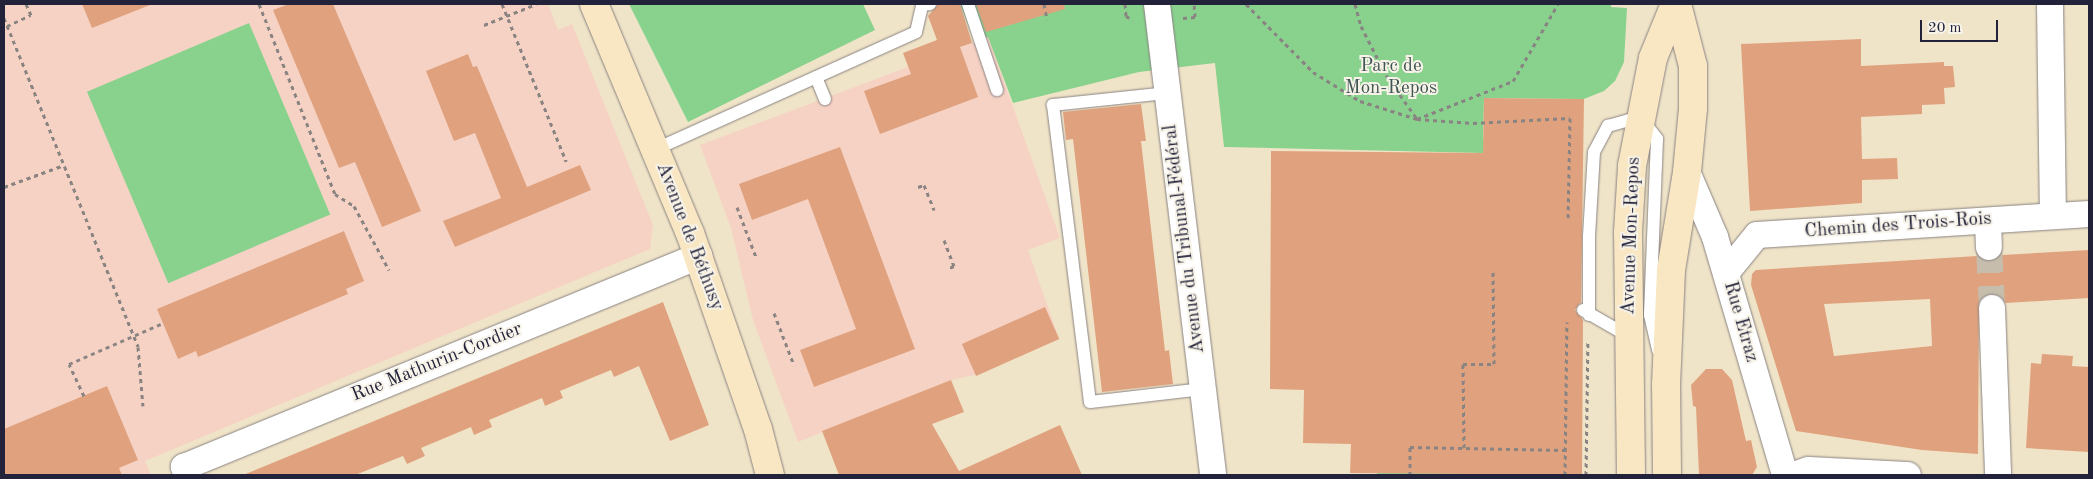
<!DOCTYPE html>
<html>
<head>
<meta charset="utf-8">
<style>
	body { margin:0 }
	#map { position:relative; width:2093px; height:479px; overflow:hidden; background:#f0e4c8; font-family:"Old Standard TT",serif }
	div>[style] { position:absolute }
	.built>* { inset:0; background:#f6d2c4 }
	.green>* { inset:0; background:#89d28d; transform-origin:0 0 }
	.building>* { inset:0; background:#e0a27e; transform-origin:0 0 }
	.street-tunnel>* { height:26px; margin-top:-13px; transform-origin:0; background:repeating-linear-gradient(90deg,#c7bdac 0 26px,transparent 0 39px) }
	.path>* { height:3px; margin-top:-1.5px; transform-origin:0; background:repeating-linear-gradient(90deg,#898382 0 4px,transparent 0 8px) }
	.roads { filter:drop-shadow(0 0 1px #898382) drop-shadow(0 0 1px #898382) }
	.lane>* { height:12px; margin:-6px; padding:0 6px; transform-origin:6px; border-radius:6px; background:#fff }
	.street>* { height:26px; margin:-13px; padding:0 13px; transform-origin:13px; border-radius:13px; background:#fff }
	.secondary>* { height:28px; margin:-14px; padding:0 14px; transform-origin:14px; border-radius:14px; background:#f9e7c3 }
	.path-bridge>* { height:3px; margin-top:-1.5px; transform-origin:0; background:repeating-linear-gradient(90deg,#898382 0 4px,transparent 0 8px) }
	span { translate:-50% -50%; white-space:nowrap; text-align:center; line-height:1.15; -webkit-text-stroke:4px #f7f3e8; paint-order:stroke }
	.park-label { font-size:19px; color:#415754 }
	.street-label { font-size:19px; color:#22223b }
	.frame { position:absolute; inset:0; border:5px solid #22223b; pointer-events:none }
	.scale { position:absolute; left:1920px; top:20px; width:78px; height:22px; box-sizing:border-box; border:2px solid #22223b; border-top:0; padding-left:6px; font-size:15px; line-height:18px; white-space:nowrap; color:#22223b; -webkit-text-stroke:4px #f7f3e8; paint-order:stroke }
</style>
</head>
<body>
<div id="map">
	<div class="built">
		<div style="clip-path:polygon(4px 4px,548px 4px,558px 30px,572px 24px,653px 225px,650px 249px,145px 461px,151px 475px,4px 475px)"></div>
		<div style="clip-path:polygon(988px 37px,1060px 238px,1028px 250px,1059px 339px,975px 375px,951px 380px,798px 442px,753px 320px,731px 228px,700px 145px)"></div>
	</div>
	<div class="green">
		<div style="clip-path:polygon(629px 4px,863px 4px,875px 30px,688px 122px)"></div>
		<div style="clip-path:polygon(960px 4px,1611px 4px,1611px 7px,1627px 8px,1624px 62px,1615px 81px,1604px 91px,1584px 99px,1484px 98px,1483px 139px,1562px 141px,1532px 475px,1377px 475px,1381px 359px,1495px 373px,1483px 153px,1224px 147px,1215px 63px,1139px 72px,1013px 103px,988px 37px,975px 42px)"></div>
		<div style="left:249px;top:23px;width:208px;height:176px;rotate:67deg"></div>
	</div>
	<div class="building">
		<div style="clip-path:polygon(82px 4px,150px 4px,150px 5px,92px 28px)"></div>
		<div style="clip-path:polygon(289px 4px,333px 4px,421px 211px,382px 227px,355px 162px,339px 168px,273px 10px)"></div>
		<div style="clip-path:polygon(938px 4px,960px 4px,972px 43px,960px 47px,978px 97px,880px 134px,864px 91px,911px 74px,903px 53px,937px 40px,928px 16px)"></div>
		<div style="clip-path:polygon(976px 4px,1064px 4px,1065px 9px,986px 32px)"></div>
		<div style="clip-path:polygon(1861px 39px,1861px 66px,1944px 62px,1944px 66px,1953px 66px,1955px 87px,1944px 88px,1945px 104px,1922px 105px,1922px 114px,1861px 117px,1862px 159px,1897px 158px,1898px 179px,1862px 180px,1862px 203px,1750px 211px,1741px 44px)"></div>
		<div style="clip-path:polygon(468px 54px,473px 67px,477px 66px,527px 187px,580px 165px,591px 190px,455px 247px,443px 221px,501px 198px,475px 133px,454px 141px,426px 71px)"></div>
		<div style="clip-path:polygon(1484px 98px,1584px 99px,1581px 302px,1575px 310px,1583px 320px,1582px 475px,1350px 473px,1351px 444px,1303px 443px,1304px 390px,1270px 389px,1271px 151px,1483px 153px)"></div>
		<div style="clip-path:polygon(1141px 104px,1146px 141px,1141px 141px,1165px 351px,1169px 350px,1173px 384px,1102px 392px,1073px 139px,1066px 140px,1063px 112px)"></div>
		<div style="clip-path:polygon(840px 147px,915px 349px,814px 387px,800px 350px,856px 329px,808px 199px,752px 220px,739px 184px)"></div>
		<div style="clip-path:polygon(344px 231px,364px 281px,346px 289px,348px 294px,198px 357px,196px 351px,178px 359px,157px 309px)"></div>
		<div style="clip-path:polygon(evenodd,2089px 250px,2089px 298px,2006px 303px,1999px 295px,1992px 293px,1979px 301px,1978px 454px,1922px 450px,1796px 431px,1751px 285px,1752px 274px,1756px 270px,1977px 256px,1990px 262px,2002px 255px,2089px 250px,1930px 299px,1932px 346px,1834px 356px,1824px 304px,1930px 299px)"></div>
		<div style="clip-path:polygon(663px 302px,709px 425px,670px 441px,639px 366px,614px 377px,611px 370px,560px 391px,563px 398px,545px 406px,542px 398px,489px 420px,492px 427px,474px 435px,471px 427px,421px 448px,425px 456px,407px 464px,403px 456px,355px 475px,243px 475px)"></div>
		<div style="left:1045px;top:307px;width:35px;height:91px;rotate:66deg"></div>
		<div style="clip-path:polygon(2042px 354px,2073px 356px,2072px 366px,2089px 367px,2089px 452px,2026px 448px,2031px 363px,2041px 364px)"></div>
		<div style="clip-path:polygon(1706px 369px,1722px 369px,1732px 380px,1746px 441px,1751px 440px,1757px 467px,1752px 475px,1699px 475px,1696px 407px,1693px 406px,1691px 385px)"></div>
		<div style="clip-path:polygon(951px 380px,964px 412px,932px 424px,959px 471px,1060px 425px,1082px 475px,839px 475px,822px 431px)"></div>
		<div style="clip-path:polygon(107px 386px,138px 460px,119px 468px,122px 475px,4px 475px,4px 429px)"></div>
	</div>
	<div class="street-tunnel">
		<div style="left:1989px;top:247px;width:61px;rotate:87.2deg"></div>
	</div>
	<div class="path">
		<div style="left:259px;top:4px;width:205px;rotate:68.2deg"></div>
		<div style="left:335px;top:194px;width:22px;rotate:32deg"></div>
		<div style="left:354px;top:206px;width:73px;rotate:61.3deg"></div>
		<div style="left:502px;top:4px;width:170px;rotate:67.8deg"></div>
		<div style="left:1044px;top:4px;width:16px;rotate:79deg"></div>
		<div style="left:1125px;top:4px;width:12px;rotate:85deg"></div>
		<div style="left:1126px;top:16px;width:8px;rotate:30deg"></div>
		<div style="left:1246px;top:4px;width:95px;rotate:45.4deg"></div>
		<div style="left:1313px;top:72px;width:55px;rotate:31.7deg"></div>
		<div style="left:1360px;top:101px;width:60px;rotate:17.5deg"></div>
		<div style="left:1417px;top:119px;width:56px;rotate:4.1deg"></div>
		<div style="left:1473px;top:123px;width:97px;rotate:-3deg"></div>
		<div style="left:1570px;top:118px;width:100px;rotate:91.1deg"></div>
		<div style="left:1355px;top:4px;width:23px;rotate:75deg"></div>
		<div style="left:1361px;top:26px;width:55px;rotate:63deg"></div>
		<div style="left:1386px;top:75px;width:54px;rotate:54.8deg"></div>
		<div style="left:1417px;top:119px;width:103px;rotate:-21.6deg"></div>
		<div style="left:1513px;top:81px;width:89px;rotate:-59.7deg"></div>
		<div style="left:4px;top:18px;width:355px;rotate:67.8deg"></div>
		<div style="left:138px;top:347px;width:59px;rotate:85.2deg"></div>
		<div style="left:1183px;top:18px;width:12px;rotate:-5deg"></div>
		<div style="left:1195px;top:17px;width:13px;rotate:-94deg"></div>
		<div style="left:484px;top:25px;width:56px;rotate:-22deg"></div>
		<div style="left:7px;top:26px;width:26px;rotate:-25deg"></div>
		<div style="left:31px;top:15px;width:12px;rotate:-114deg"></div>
		<div style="left:4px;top:187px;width:64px;rotate:-20.1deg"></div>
		<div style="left:918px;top:187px;width:6px;rotate:-18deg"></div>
		<div style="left:924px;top:185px;width:27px;rotate:68deg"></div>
		<div style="left:737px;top:207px;width:53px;rotate:69.2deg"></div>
		<div style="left:944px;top:240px;width:28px;rotate:69deg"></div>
		<div style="left:954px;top:266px;width:5px;rotate:158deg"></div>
		<div style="left:774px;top:313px;width:56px;rotate:69deg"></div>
		<div style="left:1464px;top:448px;width:84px;rotate:-90.7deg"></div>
		<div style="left:1463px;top:364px;width:31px"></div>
		<div style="left:1494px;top:364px;width:92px;rotate:-90.6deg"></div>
		<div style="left:1410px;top:475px;width:28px;rotate:-90deg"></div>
		<div style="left:1410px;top:447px;width:155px;rotate:1.1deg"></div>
		<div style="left:1565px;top:475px;width:153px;rotate:-89.3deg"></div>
		<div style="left:1586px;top:475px;width:135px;rotate:-89.2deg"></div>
	</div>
	<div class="roads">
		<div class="lane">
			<div style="left:968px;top:4px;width:91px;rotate:71.4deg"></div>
			<div style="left:816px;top:77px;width:24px;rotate:68deg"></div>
			<div style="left:1167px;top:93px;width:115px;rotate:174deg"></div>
			<div style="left:1053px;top:105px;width:299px;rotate:82.9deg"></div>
			<div style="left:1090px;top:402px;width:114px;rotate:-6.6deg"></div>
			<div style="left:656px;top:149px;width:285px;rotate:-24.2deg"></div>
			<div style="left:916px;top:32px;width:28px;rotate:-77deg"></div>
			<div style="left:922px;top:5px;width:8px;rotate:-7deg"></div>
			<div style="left:1583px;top:310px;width:52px;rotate:30deg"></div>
			<div style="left:1589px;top:315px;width:79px;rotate:-90deg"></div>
			<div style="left:1589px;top:236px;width:84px;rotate:-86.6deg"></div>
			<div style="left:1594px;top:152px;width:30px;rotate:-62deg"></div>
			<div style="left:1608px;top:126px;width:33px;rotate:-16deg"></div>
			<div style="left:1640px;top:117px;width:28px;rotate:52deg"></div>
			<div style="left:1657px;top:139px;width:176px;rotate:92.3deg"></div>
			<div style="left:1650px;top:315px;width:36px;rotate:77deg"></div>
		</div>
		<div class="street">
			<div style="left:1157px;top:4px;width:474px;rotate:83.2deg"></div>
			<div style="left:2050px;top:4px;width:211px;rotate:89.2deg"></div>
			<div style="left:1687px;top:172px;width:71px;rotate:66.7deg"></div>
			<div style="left:1715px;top:237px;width:248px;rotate:73.6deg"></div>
			<div style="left:1988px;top:221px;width:26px;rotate:88deg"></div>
			<div style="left:1726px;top:273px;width:49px;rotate:-50.8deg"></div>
			<div style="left:1757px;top:235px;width:333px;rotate:-3.6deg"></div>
			<div style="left:1992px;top:308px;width:167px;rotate:87.9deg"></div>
			<div style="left:187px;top:475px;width:9px;rotate:-111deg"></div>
			<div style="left:184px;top:467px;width:557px;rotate:-22.28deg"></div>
			<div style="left:1793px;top:475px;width:16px;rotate:-18deg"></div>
			<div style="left:1808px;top:470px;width:100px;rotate:2.9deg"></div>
		</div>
		<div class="secondary">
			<div style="left:594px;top:4px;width:248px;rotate:67.3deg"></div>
			<div style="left:690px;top:233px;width:207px;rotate:70.9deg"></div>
			<div style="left:758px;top:429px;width:48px;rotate:75.4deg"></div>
			<div style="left:1631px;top:475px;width:243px;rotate:-90.7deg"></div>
			<div style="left:1628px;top:232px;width:66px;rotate:-86.5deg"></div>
			<div style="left:1632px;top:166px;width:110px;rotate:-79deg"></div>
			<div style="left:1653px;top:58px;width:58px;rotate:-67.8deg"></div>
			<div style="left:1667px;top:475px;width:90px;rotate:-90.6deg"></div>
			<div style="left:1666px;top:385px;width:115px;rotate:-87.5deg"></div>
			<div style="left:1671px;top:270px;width:99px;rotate:-80.7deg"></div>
			<div style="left:1687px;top:172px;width:64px;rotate:-84.6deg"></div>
			<div style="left:1693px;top:108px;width:42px;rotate:-90deg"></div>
			<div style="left:1693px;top:66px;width:64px;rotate:-104.5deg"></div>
		</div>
	</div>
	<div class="path-bridge">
		<div style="left:84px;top:396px;width:35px;rotate:-115deg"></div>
		<div style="left:69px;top:364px;width:103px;rotate:-23.6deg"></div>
	</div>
	<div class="park-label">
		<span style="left:1391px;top:78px">Parc de<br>Mon-Repos</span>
	</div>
	<div class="street-label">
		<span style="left:1898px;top:226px;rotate:-4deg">Chemin des Trois-Rois</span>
		<span style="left:1632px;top:236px;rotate:-88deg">Avenue Mon-Repos</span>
		<span style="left:689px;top:237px;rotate:69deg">Avenue de Béthusy</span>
		<span style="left:1185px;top:239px;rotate:-97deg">Avenue du Tribunal-Fédéral</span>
		<span style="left:1740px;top:322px;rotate:74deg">Rue Etraz</span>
		<span style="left:437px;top:363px;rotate:-22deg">Rue Mathurin-Cordier</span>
	</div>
	<div class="frame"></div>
	<div class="scale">20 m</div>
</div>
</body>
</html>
